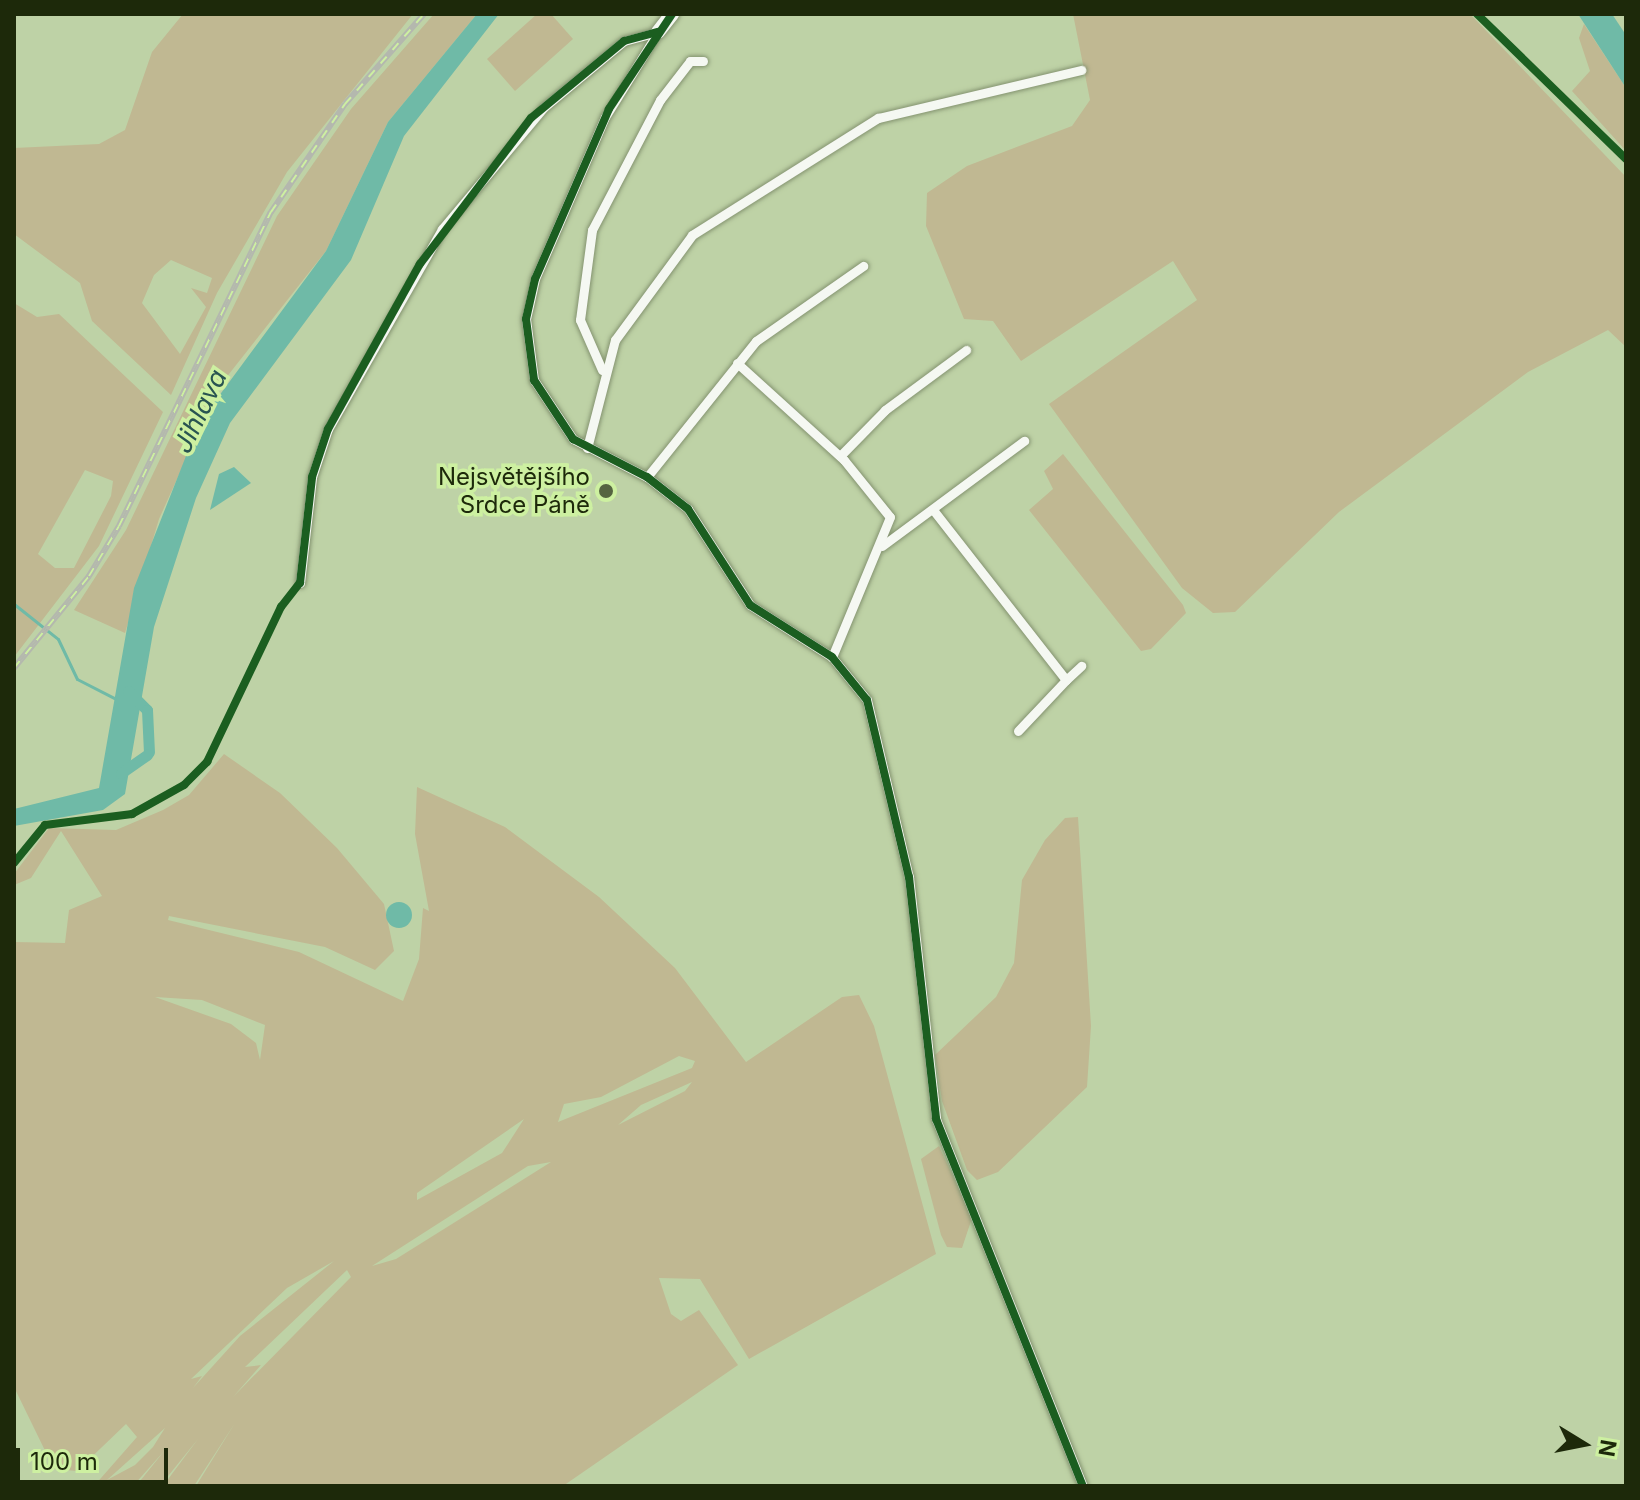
<!DOCTYPE html>
<html>
<head>
<meta charset="utf-8">
<style>
	body { margin:0 }
	#map { position:relative; width:1640px; height:1500px; overflow:hidden; background:#bed2a6; font-family:Inter,sans-serif }
	div>[style] { position:absolute }
	.green>* { inset:0; background:#c0b892 }
	.water>* { inset:0; background:#6fbaa7 }
	.round { border-radius:50% }
	.stream>* { height:3px; margin:-1.5px; padding:0 1.5px; transform-origin:1.5px; border-radius:1.5px; background:#6fbaa7 }
	.canal>* { height:11px; margin:-5.5px; padding:0 5.5px; transform-origin:5.5px; border-radius:5.5px; background:#6fbaa7 }
	.roads { filter:drop-shadow(0 0 2px #849370) drop-shadow(0 0 2px #849370) }
	.street>* { height:9px; margin:-4.5px; padding:0 4.5px; transform-origin:4.5px; border-radius:4.5px; background:#f5f8f2 }
	.secondary>* { height:14px; margin:-7px; padding:0 7px; transform-origin:7px; border-radius:7px; background:#f5f8f2 }
	.rail>* { height:6px; margin-top:-3px; transform-origin:0; background:repeating-linear-gradient(90deg,#cdf0a1 0 9px,#b4b8ae 0 18px); box-sizing:border-box; border-block:2px solid #b4b8ae }
	.cycleway>* { height:8px; margin:-4px; padding:0 4px; transform-origin:4px; border-radius:4px; background:#1b5e20 }
	.dots>* { width:22px; height:22px; translate:-50% -50%; box-sizing:border-box; border:4px solid #cdf0a1; border-radius:50% }
	span { translate:-50% -50%; white-space:nowrap; text-align:center; line-height:1.15; -webkit-text-stroke:7px #cdf0a1; paint-order:stroke }
	.poi-label { font-size:24px; color:#1d290a }
	.right { translate:-100% -50%; text-align:right }
	.water-label { font-size:26px; color:#295451; font-style:italic }
	.frame { position:absolute; inset:0; border:16px solid #1d290a; pointer-events:none }
	.north { position:absolute; left:1544px; top:1404px; width:80px; height:80px; -webkit-text-stroke:6px #cdf0a1; paint-order:stroke; rotate:100deg; font-size:22px; font-weight:700; line-height:32px; text-align:center; color:#1d290a }
	.north::after { content:''; display:block; margin:auto; width:28px; height:36px; background:#1d290a; clip-path:polygon(50% 0,100% 100%,50% 72%,0 100%) }
	.scale { position:absolute; left:16px; top:1448px; width:152px; height:36px; box-sizing:border-box; border:4px solid #1d290a; border-top:0; padding-left:10px; font-size:24px; line-height:28px; white-space:nowrap; color:#1d290a; -webkit-text-stroke:6px #cdf0a1; paint-order:stroke }
</style>
</head>
<body>
<div id="map">
	<div class="green">
		<div style="clip-path:polygon(evenodd,183px 14px,413px 14px,287px 172px,217px 293px,171px 395px,92px 321px,80px 283px,14px 234px,14px 148px,99px 144px,125px 130px,152px 52px,183px 14px,171px 260px,212px 278px,207px 293px,191px 288px,206px 307px,180px 354px,142px 303px,154px 275px,171px 260px)"></div>
		<div style="clip-path:polygon(434px 14px,477px 14px,388px 122px,326px 251px,218px 388px,159px 519px,125px 633px,74px 610px,126px 530px,277px 216px,351px 109px)"></div>
		<div style="clip-path:polygon(537px 14px,551px 14px,573px 39px,515px 91px,487px 59px)"></div>
		<div style="clip-path:polygon(1073px 14px,1470px 14px,1626px 177px,1626px 347px,1608px 330px,1528px 372px,1339px 512px,1235px 612px,1213px 613px,1182px 588px,1049px 404px,1197px 300px,1173px 261px,1021px 361px,993px 321px,964px 319px,926px 226px,927px 193px,967px 166px,1072px 126px,1090px 100px)"></div>
		<div style="clip-path:polygon(1584px 24px,1626px 88px,1626px 151px,1572px 91px,1590px 71px,1579px 38px)"></div>
		<div style="clip-path:polygon(evenodd,14px 303px,37px 317px,59px 314px,163px 412px,99px 546px,14px 657px,14px 303px,85px 470px,113px 481px,111px 496px,74px 568px,55px 568px,38px 554px,85px 470px)"></div>
		<div style="clip-path:polygon(1063px 454px,1183px 605px,1186px 613px,1151px 649px,1141px 651px,1029px 510px,1053px 489px,1044px 471px)"></div>
		<div style="clip-path:polygon(evenodd,224px 754px,280px 793px,337px 848px,384px 904px,394px 951px,375px 970px,325px 947px,169px 916px,168px 920px,299px 952px,403px 1001px,419px 959px,423px 908px,429px 911px,415px 834px,417px 787px,505px 827px,599px 897px,675px 968px,746px 1062px,842px 997px,859px 995px,874px 1026px,936px 1254px,749px 1359px,700px 1279px,659px 1278px,671px 1314px,681px 1321px,699px 1310px,738px 1365px,563px 1486px,196px 1486px,235px 1423px,194px 1486px,163px 1486px,198px 1439px,160px 1486px,136px 1486px,165px 1450px,133px 1486px,94px 1486px,137px 1437px,126px 1424px,77px 1471px,54px 1469px,14px 1387px,14px 942px,65px 943px,69px 910px,102px 896px,61px 831px,31px 878px,14px 885px,14px 874px,49px 828px,116px 830px,163px 810px,189px 795px,224px 754px,155px 997px,202px 1000px,265px 1025px,260px 1060px,256px 1043px,231px 1024px,155px 997px,224px 754px,679px 1056px,695px 1061px,692px 1068px,558px 1122px,564px 1104px,601px 1097px,679px 1056px,224px 754px,692px 1082px,685px 1091px,618px 1125px,641px 1105px,692px 1082px,224px 754px,524px 1119px,502px 1153px,417px 1200px,417px 1193px,524px 1119px,224px 754px,551px 1162px,396px 1259px,372px 1266px,528px 1166px,551px 1162px,224px 754px,334px 1261px,240px 1336px,193px 1388px,202px 1376px,191px 1379px,287px 1288px,334px 1261px,224px 754px,347px 1270px,351px 1277px,233px 1397px,261px 1365px,245px 1367px,347px 1270px,224px 754px,165px 1428px,153px 1447px,135px 1465px,107px 1480px,165px 1428px)"></div>
		<div style="clip-path:polygon(1078px 817px,1091px 1026px,1087px 1087px,998px 1172px,977px 1180px,967px 1170px,942px 1101px,935px 1055px,996px 997px,1014px 963px,1022px 880px,1045px 840px,1065px 818px)"></div>
		<div style="clip-path:polygon(939px 1146px,972px 1218px,962px 1248px,947px 1247px,941px 1235px,921px 1159px)"></div>
	</div>
	<div class="water">
		<div style="clip-path:polygon(477px 14px,499px 14px,404px 136px,351px 260px,230px 423px,196px 498px,154px 627px,125px 794px,103px 810px,14px 826px,14px 809px,99px 788px,134px 588px,199px 423px,326px 251px,388px 122px)"></div>
		<div style="clip-path:polygon(1578px 14px,1612px 14px,1626px 35px,1626px 88px)"></div>
		<div style="clip-path:polygon(234px 467px,251px 483px,210px 510px,219px 474px)"></div>
		<div class="round" style="left:386px;top:902px;width:26px;height:26px"></div>
	</div>
	<div class="stream">
		<div style="left:14px;top:604px;width:56px;rotate:38.5deg"></div>
		<div style="left:58px;top:639px;width:44px;rotate:64.6deg"></div>
		<div style="left:77px;top:679px;width:42px;rotate:27.2deg"></div>
	</div>
	<div class="canal">
		<div style="left:128px;top:691px;width:27px;rotate:45deg"></div>
		<div style="left:147px;top:710px;width:42px;rotate:87.3deg"></div>
		<div style="left:121px;top:773px;width:32px;rotate:-35deg"></div>
	</div>
	<div class="roads">
		<div class="street">
			<div style="left:658px;top:32px;width:100px;rotate:121.9deg"></div>
			<div style="left:605px;top:117px;width:176px;rotate:113.4deg"></div>
			<div style="left:535px;top:279px;width:41px;rotate:102.7deg"></div>
			<div style="left:526px;top:319px;width:62px;rotate:82.5deg"></div>
			<div style="left:534px;top:380px;width:71px;rotate:56.5deg"></div>
			<div style="left:573px;top:439px;width:83px;rotate:27.2deg"></div>
			<div style="left:647px;top:477px;width:52px;rotate:38deg"></div>
			<div style="left:688px;top:509px;width:114px;rotate:57.1deg"></div>
			<div style="left:750px;top:605px;width:97px;rotate:32.4deg"></div>
			<div style="left:832px;top:657px;width:55px;rotate:50.9deg"></div>
			<div style="left:867px;top:700px;width:182px;rotate:76.7deg"></div>
			<div style="left:909px;top:877px;width:244px;rotate:83.6deg"></div>
			<div style="left:936px;top:1119px;width:395px;rotate:68.2deg"></div>
			<div style="left:737px;top:363px;width:144px;rotate:42.2deg"></div>
			<div style="left:844px;top:460px;width:73px;rotate:51.1deg"></div>
			<div style="left:890px;top:517px;width:152px;rotate:112.5deg"></div>
			<div style="left:602px;top:370px;width:55px;rotate:-113.7deg"></div>
			<div style="left:580px;top:320px;width:91px;rotate:-82.4deg"></div>
			<div style="left:592px;top:230px;width:147px;rotate:-62.4deg"></div>
			<div style="left:660px;top:100px;width:49px;rotate:-52.4deg"></div>
			<div style="left:690px;top:61px;width:13px"></div>
			<div style="left:587px;top:448px;width:112px;rotate:-75.5deg"></div>
			<div style="left:615px;top:340px;width:130px;rotate:-53.7deg"></div>
			<div style="left:692px;top:235px;width:220px;rotate:-32.2deg"></div>
			<div style="left:878px;top:118px;width:209px;rotate:-13.3deg"></div>
			<div style="left:840px;top:456px;width:64px;rotate:-45.6deg"></div>
			<div style="left:885px;top:410px;width:101px;rotate:-36.5deg"></div>
			<div style="left:647px;top:477px;width:174px;rotate:-51.3deg"></div>
			<div style="left:756px;top:341px;width:131px;rotate:-35deg"></div>
			<div style="left:934px;top:511px;width:214px;rotate:52deg"></div>
			<div style="left:1066px;top:680px;width:70px;rotate:133.3deg"></div>
			<div style="left:882px;top:546px;width:177px;rotate:-36.5deg"></div>
			<div style="left:300px;top:583px;width:107px;rotate:-83.5deg"></div>
			<div style="left:312px;top:477px;width:51px;rotate:-71.6deg"></div>
			<div style="left:328px;top:429px;width:230px;rotate:-60.3deg"></div>
			<div style="left:442px;top:229px;width:158px;rotate:-50.1deg"></div>
			<div style="left:543px;top:108px;width:105px;rotate:-39.6deg"></div>
			<div style="left:624px;top:41px;width:35px;rotate:-15deg"></div>
			<div style="left:1066px;top:680px;width:21px;rotate:-43deg"></div>
		</div>
		<div class="secondary">
			<div style="left:658px;top:32px;width:23px;rotate:-52deg"></div>
		</div>
	</div>
	<div class="rail">
		<div style="left:14px;top:668px;width:119px;rotate:-50.8deg"></div>
		<div style="left:89px;top:576px;width:58px;rotate:-59deg"></div>
		<div style="left:119px;top:526px;width:349px;rotate:-64.2deg"></div>
		<div style="left:271px;top:212px;width:131px;rotate:-55.6deg"></div>
		<div style="left:345px;top:104px;width:120px;rotate:-48.7deg"></div>
	</div>
	<div class="cycleway">
		<div style="left:672px;top:14px;width:114px;rotate:123.6deg"></div>
		<div style="left:609px;top:109px;width:185px;rotate:113.5deg"></div>
		<div style="left:535px;top:279px;width:41px;rotate:102.7deg"></div>
		<div style="left:526px;top:319px;width:62px;rotate:82.5deg"></div>
		<div style="left:534px;top:380px;width:71px;rotate:56.5deg"></div>
		<div style="left:573px;top:439px;width:83px;rotate:27.2deg"></div>
		<div style="left:647px;top:477px;width:52px;rotate:38deg"></div>
		<div style="left:688px;top:509px;width:114px;rotate:57.1deg"></div>
		<div style="left:750px;top:605px;width:97px;rotate:32.4deg"></div>
		<div style="left:832px;top:657px;width:55px;rotate:50.9deg"></div>
		<div style="left:867px;top:700px;width:182px;rotate:76.7deg"></div>
		<div style="left:909px;top:877px;width:244px;rotate:83.6deg"></div>
		<div style="left:936px;top:1119px;width:395px;rotate:68.2deg"></div>
		<div style="left:1477px;top:14px;width:208px;rotate:44.2deg"></div>
		<div style="left:14px;top:863px;width:49px;rotate:-50.8deg"></div>
		<div style="left:45px;top:825px;width:88px;rotate:-7.2deg"></div>
		<div style="left:132px;top:814px;width:60px;rotate:-29.1deg"></div>
		<div style="left:184px;top:785px;width:33px;rotate:-45deg"></div>
		<div style="left:207px;top:762px;width:172px;rotate:-64.5deg"></div>
		<div style="left:281px;top:607px;width:31px;rotate:-52deg"></div>
		<div style="left:300px;top:583px;width:107px;rotate:-83.5deg"></div>
		<div style="left:312px;top:477px;width:51px;rotate:-71.6deg"></div>
		<div style="left:328px;top:429px;width:189px;rotate:-60.9deg"></div>
		<div style="left:420px;top:264px;width:183px;rotate:-52.8deg"></div>
		<div style="left:531px;top:118px;width:121px;rotate:-39.6deg"></div>
		<div style="left:624px;top:41px;width:35px;rotate:-15deg"></div>
	</div>
	<div class="dots">
		<div style="left:606px;top:491px;background:#556441"></div>
	</div>
	<div class="poi-label">
		<span class="right" style="left:590px;top:491px">Nejsvětějšího<br>Srdce Páně</span>
	</div>
	<div class="water-label">
		<span style="left:200px;top:411px;rotate:-64deg">Jihlava</span>
	</div>
	<div class="frame"></div>
	<div class="north">N</div>
	<div class="scale">100 m</div>
</div>
</body>
</html>
